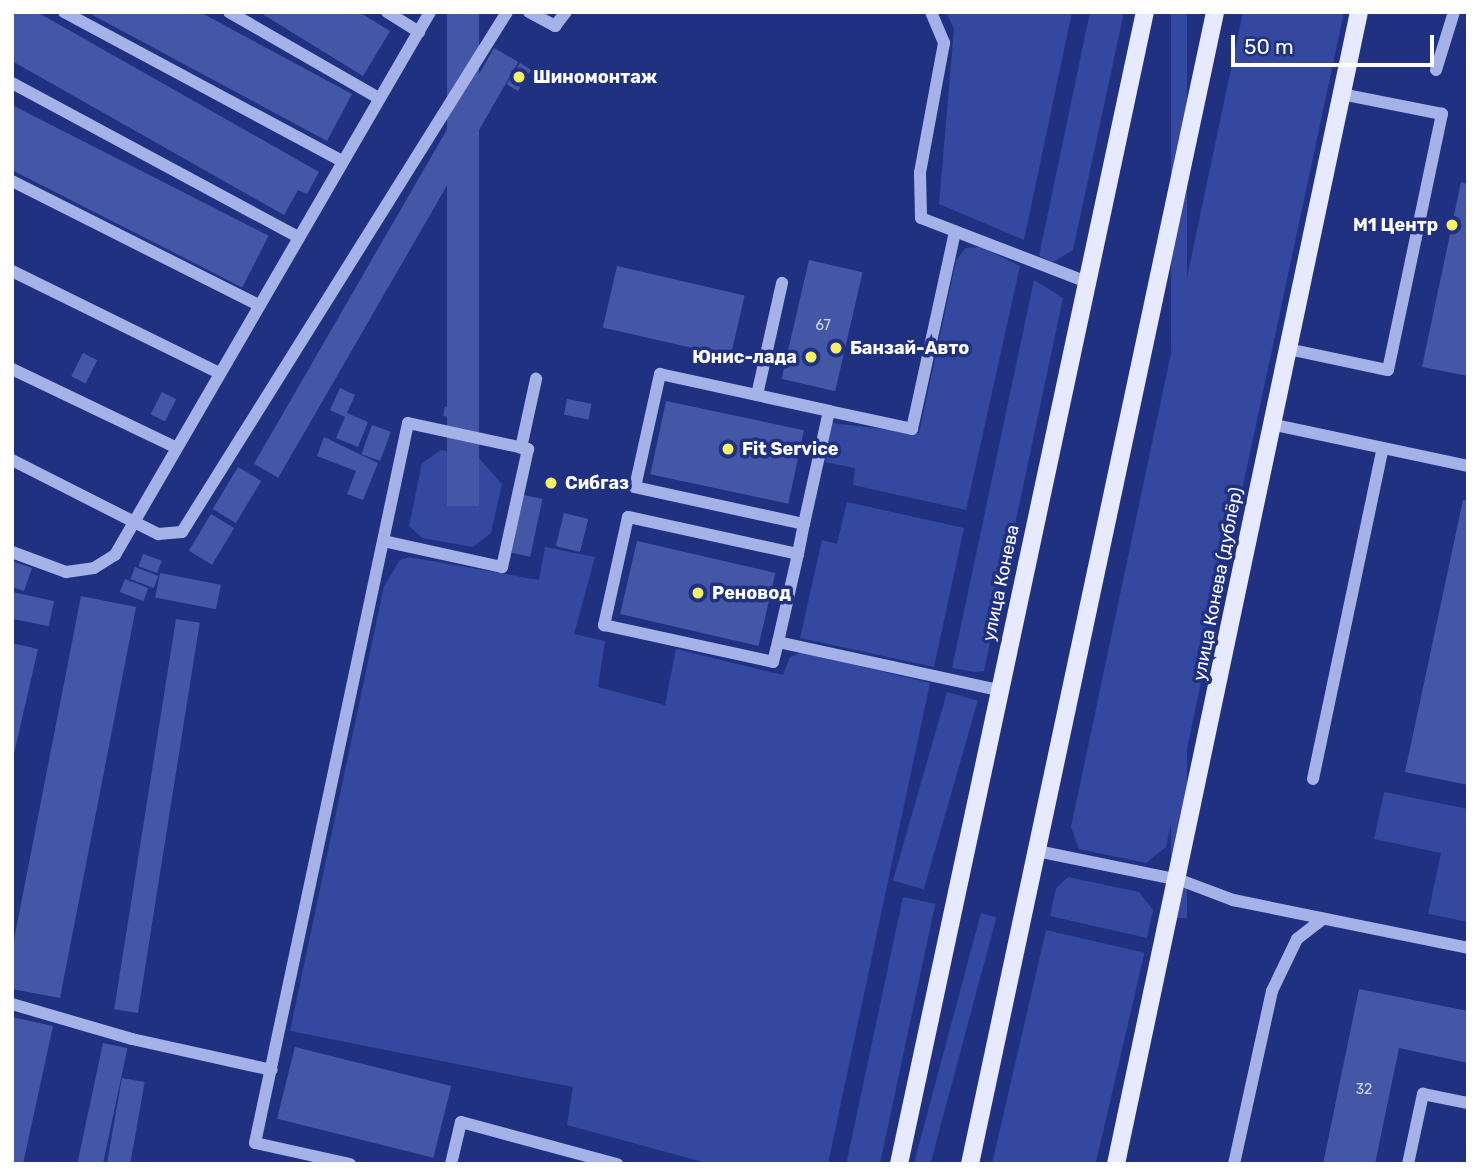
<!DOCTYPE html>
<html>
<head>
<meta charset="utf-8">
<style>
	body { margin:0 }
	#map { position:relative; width:1480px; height:1176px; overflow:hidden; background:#1f3180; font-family:Rubik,sans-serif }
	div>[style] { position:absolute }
	.green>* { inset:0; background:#33489e; transform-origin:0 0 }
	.building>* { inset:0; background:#4457a7; transform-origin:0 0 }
	.minor>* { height:12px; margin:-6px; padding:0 6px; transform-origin:6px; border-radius:6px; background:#a4b2e8 }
	.major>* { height:18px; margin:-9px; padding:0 9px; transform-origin:9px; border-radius:9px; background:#e7eafe }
	.dots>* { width:19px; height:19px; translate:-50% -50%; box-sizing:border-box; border:4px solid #1f3180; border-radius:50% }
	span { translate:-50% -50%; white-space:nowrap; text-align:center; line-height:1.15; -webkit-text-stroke:7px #1f3180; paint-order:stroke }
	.number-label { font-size:14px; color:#d0d5e9 }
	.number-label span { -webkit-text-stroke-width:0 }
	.poi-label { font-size:18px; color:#fff; font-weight:700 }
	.left { translate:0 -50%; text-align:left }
	.right { translate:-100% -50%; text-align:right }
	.street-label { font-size:18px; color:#fff }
	.frame { position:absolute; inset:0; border:14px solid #fff; pointer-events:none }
	.scale { position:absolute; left:1231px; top:35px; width:203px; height:32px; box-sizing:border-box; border:4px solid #fff; border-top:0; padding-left:9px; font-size:21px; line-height:24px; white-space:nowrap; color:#fff; -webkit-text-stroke:5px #1f3180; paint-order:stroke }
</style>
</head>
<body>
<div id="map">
	<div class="green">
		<div style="clip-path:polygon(946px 12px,1072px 12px,1024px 240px,939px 204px,954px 29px)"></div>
		<div style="clip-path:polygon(1090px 12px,1124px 12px,1073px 250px,1053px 262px,1039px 256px)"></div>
		<div style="left:1171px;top:12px;width:16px;height:906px"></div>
		<div style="clip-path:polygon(1243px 12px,1344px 12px,1166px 847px,1146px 863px,1079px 849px,1071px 827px)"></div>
		<div style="clip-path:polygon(981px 247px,1020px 266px,966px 510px,853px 485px,855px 468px,825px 462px,832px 423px,919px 433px,956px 261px,965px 248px)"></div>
		<div style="clip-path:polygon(1034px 280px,1063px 298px,984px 671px,975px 672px,952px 668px)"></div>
		<div style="clip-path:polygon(441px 450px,478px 457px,502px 484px,491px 533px,473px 547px,422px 538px,409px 526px,422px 463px)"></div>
		<div style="clip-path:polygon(847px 502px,964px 528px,934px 667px,800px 638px,822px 540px,837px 544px)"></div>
		<div style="clip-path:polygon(545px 547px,595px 557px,574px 634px,605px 641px,598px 687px,665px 705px,676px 649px,783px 675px,790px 657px,801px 652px,930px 683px,828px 1164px,710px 1164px,567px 1125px,573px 1087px,290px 1031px,384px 586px,400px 560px,409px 557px,539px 580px)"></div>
		<div style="left:947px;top:692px;width:32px;height:196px;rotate:16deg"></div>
		<div style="clip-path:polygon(1384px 792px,1468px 809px,1468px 922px,1428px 914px,1441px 853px,1374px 839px)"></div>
		<div style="clip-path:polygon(1068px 877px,1139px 892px,1153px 910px,1147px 938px,1050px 916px,1056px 888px)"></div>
		<div style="left:903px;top:897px;width:33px;height:273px;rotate:12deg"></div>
		<div style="left:981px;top:913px;width:16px;height:257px;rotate:15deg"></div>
		<div style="left:1046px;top:930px;width:101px;height:239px;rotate:13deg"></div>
	</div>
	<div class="building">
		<div style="clip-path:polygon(12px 12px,37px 12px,319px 172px,307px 194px,298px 190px,284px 215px,12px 61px)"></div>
		<div style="clip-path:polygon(87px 12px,200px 12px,352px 94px,327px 141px)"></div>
		<div style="clip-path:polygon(259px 12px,359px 12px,390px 31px,363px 76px)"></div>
		<div style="left:447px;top:12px;width:32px;height:494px"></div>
		<div style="left:494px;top:48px;width:28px;height:480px;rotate:30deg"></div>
		<div style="left:520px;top:63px;width:13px;height:25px;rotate:32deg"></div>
		<div style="left:12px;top:105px;width:288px;height:58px;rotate:27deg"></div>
		<div style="clip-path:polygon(1461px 182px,1468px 184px,1468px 376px,1422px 367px)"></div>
		<div style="left:809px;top:260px;width:55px;height:122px;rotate:13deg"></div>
		<div style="left:617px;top:266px;width:131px;height:63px;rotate:13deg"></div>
		<div style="left:83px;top:353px;width:16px;height:26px;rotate:27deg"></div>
		<div style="clip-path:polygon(340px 388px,355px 395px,347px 413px,368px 422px,358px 447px,336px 438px,345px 417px,330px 410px)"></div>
		<div style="left:162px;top:392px;width:16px;height:25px;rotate:27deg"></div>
		<div style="left:567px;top:399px;width:25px;height:16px;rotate:11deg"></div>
		<div style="left:666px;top:401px;width:141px;height:75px;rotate:12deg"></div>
		<div style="left:445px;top:407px;width:14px;height:9px;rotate:12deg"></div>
		<div style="left:372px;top:425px;width:20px;height:31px;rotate:20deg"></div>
		<div style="clip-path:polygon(324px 437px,378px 463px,363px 500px,347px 494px,356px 471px,317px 456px)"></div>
		<div style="left:238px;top:467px;width:27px;height:49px;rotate:31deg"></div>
		<div style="left:519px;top:494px;width:24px;height:59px;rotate:12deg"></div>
		<div style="clip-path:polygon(1463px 500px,1468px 501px,1468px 785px,1405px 772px)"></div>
		<div style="left:564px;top:513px;width:25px;height:34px;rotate:14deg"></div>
		<div style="left:211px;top:514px;width:27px;height:43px;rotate:31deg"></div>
		<div style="left:637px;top:541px;width:142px;height:75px;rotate:13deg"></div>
		<div style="left:143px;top:554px;width:20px;height:13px;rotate:20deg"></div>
		<div style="clip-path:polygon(12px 561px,32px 568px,24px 591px,12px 587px)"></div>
		<div style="left:135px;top:567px;width:25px;height:13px;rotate:21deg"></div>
		<div style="left:160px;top:573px;width:62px;height:25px;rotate:11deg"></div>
		<div style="left:125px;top:579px;width:25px;height:14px;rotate:21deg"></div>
		<div style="left:12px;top:592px;width:43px;height:26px;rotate:12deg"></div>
		<div style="clip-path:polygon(81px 596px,136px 607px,60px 998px,12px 989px,12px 950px)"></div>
		<div style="left:176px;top:619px;width:24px;height:395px;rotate:9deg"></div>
		<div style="clip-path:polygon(12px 643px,38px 649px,13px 758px,12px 758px)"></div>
		<div style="clip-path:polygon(1359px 989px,1468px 1011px,1468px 1063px,1399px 1048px,1375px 1164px,1323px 1164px)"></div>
		<div style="clip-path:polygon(12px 1017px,53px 1026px,23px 1164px,12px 1164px)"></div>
		<div style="left:103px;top:1043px;width:25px;height:124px;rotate:12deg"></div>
		<div style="left:295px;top:1047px;width:161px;height:74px;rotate:14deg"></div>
		<div style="left:122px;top:1078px;width:23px;height:88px;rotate:10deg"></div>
	</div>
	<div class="minor">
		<div style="left:64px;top:12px;width:313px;rotate:28.2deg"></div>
		<div style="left:229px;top:12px;width:171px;rotate:29.9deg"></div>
		<div style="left:387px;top:12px;width:38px;rotate:32deg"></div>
		<div style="left:529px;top:12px;width:30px;rotate:28deg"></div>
		<div style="left:555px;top:26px;width:18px;rotate:-52deg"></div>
		<div style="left:931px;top:12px;width:34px;rotate:67deg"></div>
		<div style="left:944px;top:43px;width:132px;rotate:100.5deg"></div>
		<div style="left:920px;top:173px;width:45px;rotate:88.7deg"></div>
		<div style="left:921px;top:218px;width:178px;rotate:21.1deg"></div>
		<div style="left:1436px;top:70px;width:61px;rotate:-72.8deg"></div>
		<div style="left:12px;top:83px;width:325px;rotate:28.3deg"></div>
		<div style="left:12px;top:181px;width:274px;rotate:26.7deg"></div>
		<div style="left:12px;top:271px;width:229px;rotate:26.2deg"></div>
		<div style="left:1288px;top:349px;width:102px;rotate:11.9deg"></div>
		<div style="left:1388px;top:370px;width:262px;rotate:-78.1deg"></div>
		<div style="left:1442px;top:114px;width:102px;rotate:-168.7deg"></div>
		<div style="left:12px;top:369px;width:181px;rotate:25.6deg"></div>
		<div style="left:757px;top:395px;width:115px;rotate:-77.4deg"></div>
		<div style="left:829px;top:411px;width:116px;rotate:102.5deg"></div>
		<div style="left:804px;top:524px;width:173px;rotate:-167.7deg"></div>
		<div style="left:635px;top:487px;width:116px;rotate:-77.5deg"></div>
		<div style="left:660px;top:374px;width:173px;rotate:12.3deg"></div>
		<div style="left:829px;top:411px;width:85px;rotate:12.2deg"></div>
		<div style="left:912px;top:429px;width:202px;rotate:-77.7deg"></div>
		<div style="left:1271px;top:424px;width:201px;rotate:12deg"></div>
		<div style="left:521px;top:448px;width:71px;rotate:-77.7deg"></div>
		<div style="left:12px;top:460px;width:164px;rotate:26.9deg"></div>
		<div style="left:158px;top:534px;width:24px;rotate:-5deg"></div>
		<div style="left:182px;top:532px;width:613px;rotate:-57.99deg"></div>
		<div style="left:12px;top:552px;width:58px;rotate:20.3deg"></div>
		<div style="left:66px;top:572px;width:28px;rotate:-8deg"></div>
		<div style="left:94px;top:568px;width:25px;rotate:-32deg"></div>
		<div style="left:115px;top:555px;width:628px;rotate:-59.88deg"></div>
		<div style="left:798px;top:554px;width:174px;rotate:-167.7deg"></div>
		<div style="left:628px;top:517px;width:111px;rotate:102.5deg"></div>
		<div style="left:604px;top:625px;width:173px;rotate:12.3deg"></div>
		<div style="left:773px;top:662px;width:21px;rotate:-76deg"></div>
		<div style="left:778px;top:642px;width:90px;rotate:-77.2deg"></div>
		<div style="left:798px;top:554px;width:31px;rotate:-79deg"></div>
		<div style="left:778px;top:642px;width:226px;rotate:12.3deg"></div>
		<div style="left:1313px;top:779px;width:338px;rotate:-78.1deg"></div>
		<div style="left:1037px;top:851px;width:146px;rotate:11.5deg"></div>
		<div style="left:1180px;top:880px;width:57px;rotate:20.7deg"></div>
		<div style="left:1233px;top:900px;width:240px;rotate:11.5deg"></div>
		<div style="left:12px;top:1004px;width:125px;rotate:16.3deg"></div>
		<div style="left:132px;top:1039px;width:143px;rotate:12.5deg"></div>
		<div style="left:350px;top:1164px;width:97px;rotate:-167.5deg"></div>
		<div style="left:255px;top:1143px;width:736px;rotate:-78deg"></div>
		<div style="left:408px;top:423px;width:123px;rotate:12.2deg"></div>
		<div style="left:528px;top:449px;width:121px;rotate:102.4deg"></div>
		<div style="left:502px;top:567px;width:121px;rotate:-167.6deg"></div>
		<div style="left:451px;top:1164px;width:43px;rotate:-76.6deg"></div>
		<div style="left:461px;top:1122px;width:162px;rotate:15.1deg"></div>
		<div style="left:1234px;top:1164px;width:177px;rotate:-77.6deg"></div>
		<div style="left:1272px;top:991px;width:58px;rotate:-64.3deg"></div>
		<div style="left:1297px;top:939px;width:33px;rotate:-38deg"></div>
		<div style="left:1408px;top:1164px;width:72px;rotate:-77.9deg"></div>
		<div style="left:1423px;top:1094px;width:46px;rotate:11.3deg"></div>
	</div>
	<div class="major">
		<div style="left:899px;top:1164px;width:1178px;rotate:-77.95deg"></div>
		<div style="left:970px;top:1164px;width:1178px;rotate:-77.99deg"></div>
		<div style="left:1116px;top:1164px;width:1177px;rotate:-78.09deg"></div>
	</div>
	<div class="dots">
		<div style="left:519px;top:77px;background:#f6f164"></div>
		<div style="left:1452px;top:225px;background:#f6f164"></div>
		<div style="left:836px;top:348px;background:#f6f164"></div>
		<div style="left:811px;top:357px;background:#f6f164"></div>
		<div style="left:728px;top:449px;background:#f6f164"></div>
		<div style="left:551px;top:483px;background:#f6f164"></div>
		<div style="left:698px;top:593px;background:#f6f164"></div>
	</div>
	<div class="number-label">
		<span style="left:823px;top:326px">67</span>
		<span style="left:1364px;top:1090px">32</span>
	</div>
	<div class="poi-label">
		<span class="left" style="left:533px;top:77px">Шиномонтаж</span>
		<span class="right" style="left:1438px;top:225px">М1 Центр</span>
		<span class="left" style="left:850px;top:348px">Банзай-Авто</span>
		<span class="right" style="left:797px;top:357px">Юнис-лада</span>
		<span class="left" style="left:742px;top:449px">Fit Service</span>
		<span class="left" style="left:565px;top:483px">Сибгаз</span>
		<span class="left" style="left:712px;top:593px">Реновод</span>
	</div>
	<div class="street-label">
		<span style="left:1001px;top:583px;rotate:-78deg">улица Конева</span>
		<span style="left:1218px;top:584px;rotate:-79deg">улица Конева (дублёр)</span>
	</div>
	<div class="frame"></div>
	<div class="scale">50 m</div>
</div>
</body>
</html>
